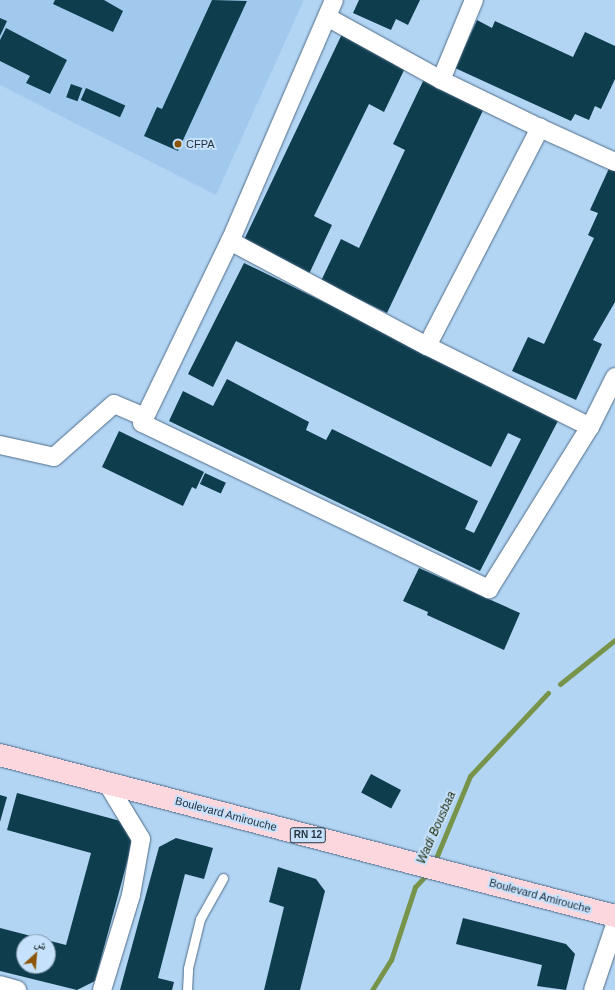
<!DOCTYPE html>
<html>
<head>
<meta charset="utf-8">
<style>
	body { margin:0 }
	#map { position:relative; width:615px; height:990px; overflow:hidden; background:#b3d5f4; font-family:Arial,"Noto Naskh Arabic",sans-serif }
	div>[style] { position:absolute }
	.built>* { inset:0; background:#a1c9ed }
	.stream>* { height:5px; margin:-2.5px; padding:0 2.5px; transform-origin:2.5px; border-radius:2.5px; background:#78944b }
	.building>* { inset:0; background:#0e3d4d; transform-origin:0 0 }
	.roads { filter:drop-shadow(0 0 1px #4f6d89) drop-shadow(0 0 1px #4f6d89) }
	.service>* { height:9px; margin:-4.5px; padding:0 4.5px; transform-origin:4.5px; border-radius:4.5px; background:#fff }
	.minor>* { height:18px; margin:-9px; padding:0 9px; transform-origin:9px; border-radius:9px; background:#fff }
	.primary>* { height:22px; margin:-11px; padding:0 11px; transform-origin:11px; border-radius:11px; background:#fcd7dd }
	.dots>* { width:11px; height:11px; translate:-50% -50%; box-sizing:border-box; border:2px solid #c6e1fb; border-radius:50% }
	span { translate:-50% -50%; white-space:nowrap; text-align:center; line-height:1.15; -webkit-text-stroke:4px #c6e1fb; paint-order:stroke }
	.shield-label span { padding:1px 3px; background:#c6e1fb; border:1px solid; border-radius:3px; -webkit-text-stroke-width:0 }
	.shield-label { font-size:10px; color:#25333f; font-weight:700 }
	.poi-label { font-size:11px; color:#25333f }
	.left { translate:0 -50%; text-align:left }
	.street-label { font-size:11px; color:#25333f }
	.water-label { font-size:12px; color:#222e0e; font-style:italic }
	.north { position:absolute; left:16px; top:934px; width:40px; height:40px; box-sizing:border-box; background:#c6e1fb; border:1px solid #869bb0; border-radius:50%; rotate:26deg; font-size:11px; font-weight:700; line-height:16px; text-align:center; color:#25333f }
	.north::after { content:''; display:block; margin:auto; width:14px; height:18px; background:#8b5406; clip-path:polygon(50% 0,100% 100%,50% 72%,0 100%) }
</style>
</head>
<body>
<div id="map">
	<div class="built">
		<div style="clip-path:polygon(0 0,304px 0,216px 195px,0 85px)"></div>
	</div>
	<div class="stream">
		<div style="left:560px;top:684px;width:70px;rotate:-38.7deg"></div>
		<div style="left:434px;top:863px;width:94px;rotate:-67.5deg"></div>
		<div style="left:470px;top:776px;width:114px;rotate:-46.8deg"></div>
		<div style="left:372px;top:990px;width:36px;rotate:-58deg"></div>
		<div style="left:391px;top:960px;width:77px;rotate:-71.8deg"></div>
		<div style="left:415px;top:887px;width:19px;rotate:-47deg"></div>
	</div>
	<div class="building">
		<div style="clip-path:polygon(55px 0,104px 0,123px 11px,113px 32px,53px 4px)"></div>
		<div style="clip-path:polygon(212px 0,247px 1px,178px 151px,144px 136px,157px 107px,162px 109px)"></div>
		<div style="clip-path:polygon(359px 0,420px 0,408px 25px,396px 19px,391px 30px,353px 13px)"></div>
		<div style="clip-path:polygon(0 18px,7px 21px,0 36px)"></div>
		<div style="clip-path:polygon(477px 20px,492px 28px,495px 21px,573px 57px,585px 32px,615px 46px,615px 79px,601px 109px,595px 106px,589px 120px,575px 114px,571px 121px,455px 68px)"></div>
		<div style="clip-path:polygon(6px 28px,67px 60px,50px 94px,26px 83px,30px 76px,0 61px,0 40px)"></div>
		<div style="clip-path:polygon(342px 34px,406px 66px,384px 112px,369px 104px,314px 216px,332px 225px,309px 274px,243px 242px)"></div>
		<div style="clip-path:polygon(426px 75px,486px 104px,387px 313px,321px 281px,341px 239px,359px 248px,405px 150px,393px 144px)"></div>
		<div style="left:71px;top:84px;width:12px;height:14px;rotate:20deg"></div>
		<div style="left:86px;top:88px;width:43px;height:13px;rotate:24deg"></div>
		<div style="clip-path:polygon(611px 164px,615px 166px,615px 302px,593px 340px,602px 344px,576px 400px,512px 371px,528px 337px,544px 344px,594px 238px,588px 235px,598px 213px,590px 210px)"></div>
		<div style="clip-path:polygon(244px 263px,560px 417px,480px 571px,169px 421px,183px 391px,213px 406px,227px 379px,309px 422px,306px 430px,326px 440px,332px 429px,478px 501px,465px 529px,474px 533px,521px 439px,508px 433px,491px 467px,236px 341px,213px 387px,188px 374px)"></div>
		<div style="clip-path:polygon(119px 431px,204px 472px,196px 489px,192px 487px,183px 506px,102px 467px)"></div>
		<div style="left:205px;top:473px;width:23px;height:12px;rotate:25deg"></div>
		<div style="clip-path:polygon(419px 568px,520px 613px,504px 650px,427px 615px,428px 612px,403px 601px)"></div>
		<div style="left:371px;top:774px;width:34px;height:21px;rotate:28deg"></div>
		<div style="clip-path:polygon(evenodd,17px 793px,124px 822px,133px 840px,95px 981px,77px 990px,0 971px,0 928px,66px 945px,91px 853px,7px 830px,17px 793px,24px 942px,48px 942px,48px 966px,24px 966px,24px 942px)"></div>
		<div style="clip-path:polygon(0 795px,7px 797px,0 822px)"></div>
		<div style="clip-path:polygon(176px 838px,213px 848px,204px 879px,185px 874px,158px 978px,174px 982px,172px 990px,120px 990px,159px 847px)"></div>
		<div style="clip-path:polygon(278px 867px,316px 879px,325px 891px,300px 990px,264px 990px,284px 907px,269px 902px)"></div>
		<div style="clip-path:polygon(463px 918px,566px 944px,575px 954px,566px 990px,537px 986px,542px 965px,456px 944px)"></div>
	</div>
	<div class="roads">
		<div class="service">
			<div style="left:187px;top:990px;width:22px;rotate:-87deg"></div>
			<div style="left:188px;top:968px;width:50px;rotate:-76.2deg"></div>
			<div style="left:200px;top:919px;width:47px;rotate:-60.7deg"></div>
		</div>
		<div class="minor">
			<div style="left:334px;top:0;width:262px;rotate:113.3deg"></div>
			<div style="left:230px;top:241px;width:202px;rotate:115.8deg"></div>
			<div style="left:142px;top:423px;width:385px;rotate:25.6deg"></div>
			<div style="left:489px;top:589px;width:191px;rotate:-58.1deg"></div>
			<div style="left:590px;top:427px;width:56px;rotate:-63.4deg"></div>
			<div style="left:327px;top:17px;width:130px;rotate:28.9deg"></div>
			<div style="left:441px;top:80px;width:110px;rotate:25.9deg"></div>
			<div style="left:441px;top:80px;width:87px;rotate:-67.6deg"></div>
			<div style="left:230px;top:241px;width:223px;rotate:28.1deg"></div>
			<div style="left:427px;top:346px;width:182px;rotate:26.4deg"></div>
			<div style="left:427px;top:346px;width:246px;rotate:-62.6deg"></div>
			<div style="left:540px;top:128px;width:82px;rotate:24.4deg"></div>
			<div style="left:0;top:445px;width:55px;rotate:12.5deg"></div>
			<div style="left:54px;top:457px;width:80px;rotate:-41.5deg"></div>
			<div style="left:114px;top:404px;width:33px;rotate:23deg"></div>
			<div style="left:0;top:985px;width:18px;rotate:16deg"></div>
			<div style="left:102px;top:990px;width:99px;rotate:-73deg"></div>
			<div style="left:131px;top:895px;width:57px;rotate:-79.9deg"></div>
			<div style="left:141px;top:839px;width:66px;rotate:-121.3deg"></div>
			<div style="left:593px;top:990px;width:69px;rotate:-71.3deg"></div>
		</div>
		<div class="primary">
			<div style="left:0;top:755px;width:636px;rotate:14.67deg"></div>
		</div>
	</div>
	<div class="dots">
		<div style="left:178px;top:144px;background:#8b5406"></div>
	</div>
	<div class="shield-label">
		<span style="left:308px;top:835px">RN 12</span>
	</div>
	<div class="poi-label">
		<span class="left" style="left:186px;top:144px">CFPA</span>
	</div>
	<div class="street-label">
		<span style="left:226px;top:814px;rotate:15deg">Boulevard Amirouche</span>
		<span style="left:540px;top:896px;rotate:15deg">Boulevard Amirouche</span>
	</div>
	<div class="water-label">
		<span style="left:437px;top:828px;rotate:-66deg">Wadi Bousbaa</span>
	</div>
	<div class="north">ش</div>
</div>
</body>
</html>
